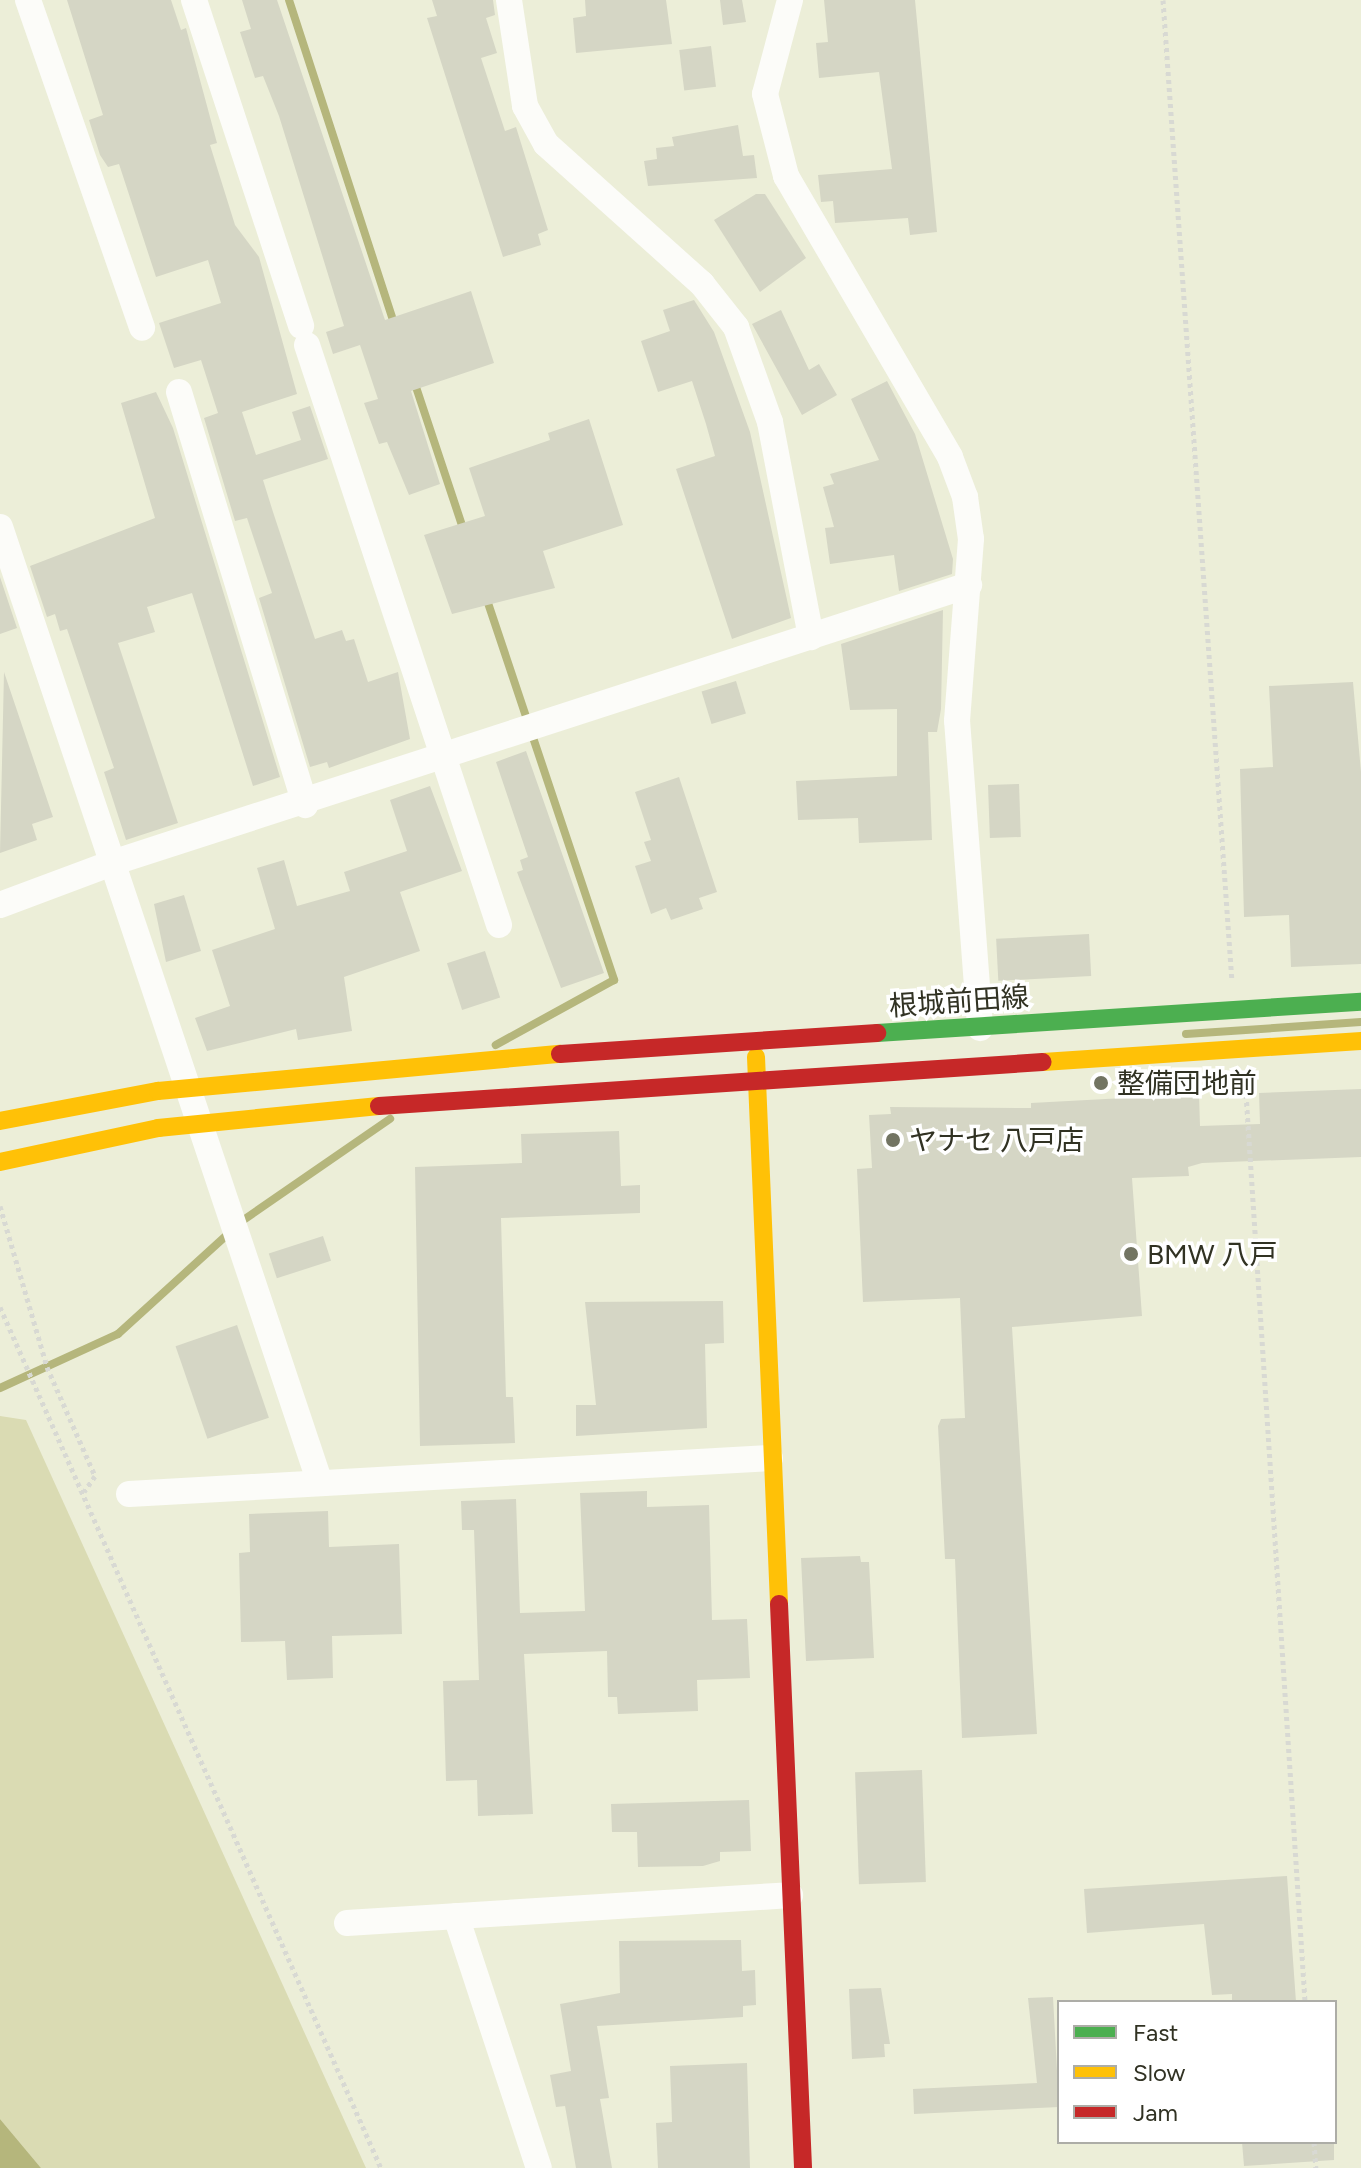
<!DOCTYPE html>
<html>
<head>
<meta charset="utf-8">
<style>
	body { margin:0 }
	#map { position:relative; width:1361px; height:2168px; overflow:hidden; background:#eceed8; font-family:Figtree,"Noto Sans JP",sans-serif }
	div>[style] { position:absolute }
	.green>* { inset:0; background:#dadbb3 }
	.water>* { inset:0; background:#b5b67c }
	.stream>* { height:8px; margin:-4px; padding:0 4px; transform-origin:4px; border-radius:4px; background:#b5b67c }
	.building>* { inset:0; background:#d5d6c5; transform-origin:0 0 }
	.path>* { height:5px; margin-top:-2.5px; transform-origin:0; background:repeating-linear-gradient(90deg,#d8d9d3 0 4px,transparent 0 8px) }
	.street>* { height:26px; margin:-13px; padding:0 13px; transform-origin:13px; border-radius:13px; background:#fcfcf9 }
	.fast>* { height:18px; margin:-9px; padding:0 9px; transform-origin:9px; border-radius:9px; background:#4caf50 }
	.slow>* { height:18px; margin:-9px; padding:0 9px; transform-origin:9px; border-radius:9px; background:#ffc107 }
	.jam>* { height:18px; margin:-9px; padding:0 9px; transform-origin:9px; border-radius:9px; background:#c62828 }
	.dots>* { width:22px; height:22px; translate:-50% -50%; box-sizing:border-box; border:4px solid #fff; border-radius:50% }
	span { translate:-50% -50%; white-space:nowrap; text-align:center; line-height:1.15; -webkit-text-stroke:7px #fff; paint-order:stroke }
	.street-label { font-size:28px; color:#313223 }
	.poi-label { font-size:28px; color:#313223 }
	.left { translate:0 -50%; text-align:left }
	.legend { position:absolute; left:1057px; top:2000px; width:280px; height:144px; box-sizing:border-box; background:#fff; border:2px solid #adada7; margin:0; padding:10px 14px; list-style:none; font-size:24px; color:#313223 }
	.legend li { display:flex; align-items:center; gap:16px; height:40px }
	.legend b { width:40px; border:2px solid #adada7 }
</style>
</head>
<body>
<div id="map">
	<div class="green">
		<div style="clip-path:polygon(0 1416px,26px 1420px,366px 2168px,41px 2168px,0 2119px)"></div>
	</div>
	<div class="water">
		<div style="clip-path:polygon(0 2119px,41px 2168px,0 2168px)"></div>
	</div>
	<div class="stream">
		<div style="left:289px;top:0;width:343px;rotate:72deg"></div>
		<div style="left:414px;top:381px;width:158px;rotate:71.6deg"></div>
		<div style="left:486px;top:597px;width:404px;rotate:71.5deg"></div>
		<div style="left:614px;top:980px;width:135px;rotate:151.2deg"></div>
		<div style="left:1186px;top:1034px;width:175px;rotate:-3.9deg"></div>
		<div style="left:0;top:1388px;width:130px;rotate:-24.6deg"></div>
		<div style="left:118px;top:1334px;width:168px;rotate:-42.3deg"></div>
		<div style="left:242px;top:1221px;width:180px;rotate:-34.6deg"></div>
	</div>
	<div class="building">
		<div style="clip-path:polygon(67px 0,171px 0,181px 30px,186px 28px,217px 143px,210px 145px,235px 225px,259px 257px,297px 394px,242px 412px,256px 455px,301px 440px,292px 412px,310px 406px,328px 459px,263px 480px,273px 512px,315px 639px,342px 630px,346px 641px,354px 639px,368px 682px,398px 672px,410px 739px,329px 768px,327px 762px,310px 767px,259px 598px,272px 593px,247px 518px,235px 521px,204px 418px,218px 413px,201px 360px,174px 368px,159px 323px,221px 303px,208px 260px,156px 277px,119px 164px,108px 167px,100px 155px,89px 120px,103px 115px)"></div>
		<div style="clip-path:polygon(242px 0,277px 0,385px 320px,471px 291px,494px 363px,411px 391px,440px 484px,409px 495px,387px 442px,379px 444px,364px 403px,378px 399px,360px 345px,333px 354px,326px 332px,344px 326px,279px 116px,263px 76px,255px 78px,240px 32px,251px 29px)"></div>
		<div style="clip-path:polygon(432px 0,493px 0,495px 15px,486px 18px,497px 53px,481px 58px,505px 131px,516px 127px,548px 230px,538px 234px,541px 245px,503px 257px,427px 18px,437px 16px)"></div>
		<div style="clip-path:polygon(585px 0,666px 0,672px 44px,576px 53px,573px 18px,586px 16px)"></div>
		<div style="clip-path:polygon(720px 0,742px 0,746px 22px,723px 25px)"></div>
		<div style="clip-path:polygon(824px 0,915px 0,937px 232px,910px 235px,908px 218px,835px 223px,833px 201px,821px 202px,818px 175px,892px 169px,879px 72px,819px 78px,816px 43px,828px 42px)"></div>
		<div style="left:711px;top:46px;width:41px;height:32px;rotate:83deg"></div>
		<div style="clip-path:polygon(738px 125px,743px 156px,754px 155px,757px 178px,648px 186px,644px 161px,657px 159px,656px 148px,674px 146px,672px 137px)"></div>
		<div style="clip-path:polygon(756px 194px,765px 194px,806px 258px,760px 292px,714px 220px)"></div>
		<div style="clip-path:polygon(694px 300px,714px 332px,750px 432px,791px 618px,732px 639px,676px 469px,715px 456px,706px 424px,692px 381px,658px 392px,641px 341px,670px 331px,663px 310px)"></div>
		<div style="clip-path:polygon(781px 310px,809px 370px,819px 364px,837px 395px,802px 415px,752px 324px)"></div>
		<div style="clip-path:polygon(887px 381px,915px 434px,953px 559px,952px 574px,899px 591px,894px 555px,830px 564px,825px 528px,834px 527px,823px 487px,834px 484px,830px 474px,879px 460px,851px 399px)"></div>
		<div style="clip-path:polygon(156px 392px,173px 428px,280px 777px,253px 786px,192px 593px,147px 607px,155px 632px,118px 643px,178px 823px,126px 840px,104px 772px,114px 768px,67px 629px,60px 631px,55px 614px,47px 617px,30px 566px,155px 518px,121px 403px)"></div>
		<div style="clip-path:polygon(589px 419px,623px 525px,543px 551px,555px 588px,452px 614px,424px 535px,485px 516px,469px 468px,550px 440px,548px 433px)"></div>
		<div style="clip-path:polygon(0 577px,17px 628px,0 634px)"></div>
		<div style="clip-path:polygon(943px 610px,941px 709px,937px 732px,928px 732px,932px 840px,859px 843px,858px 818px,798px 820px,796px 781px,897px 776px,897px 709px,850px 710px,841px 644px)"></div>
		<div style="clip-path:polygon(4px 672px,53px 817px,32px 824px,37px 840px,0 853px)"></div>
		<div style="left:736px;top:681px;width:34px;height:36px;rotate:73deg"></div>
		<div style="clip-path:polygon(1353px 682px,1361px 772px,1361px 964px,1291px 967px,1289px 915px,1244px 917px,1240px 769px,1273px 767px,1269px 686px)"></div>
		<div style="clip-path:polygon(526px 751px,604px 973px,561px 988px,517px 872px,523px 870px,520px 860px,528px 857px,496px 762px)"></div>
		<div style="clip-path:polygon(679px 777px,717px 892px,699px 898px,703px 909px,671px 920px,666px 908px,651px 914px,635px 866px,651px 861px,644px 842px,651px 840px,635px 792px)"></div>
		<div style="left:1019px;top:784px;width:53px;height:31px;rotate:88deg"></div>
		<div style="clip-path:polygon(430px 786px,462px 871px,400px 892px,420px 951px,344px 977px,352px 1031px,298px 1040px,296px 1029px,207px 1051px,195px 1018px,230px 1006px,212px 950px,275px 929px,257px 868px,284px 860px,297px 906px,350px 891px,344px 872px,407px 851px,390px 800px)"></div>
		<div style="clip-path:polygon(184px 895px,201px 951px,166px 962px,154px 904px)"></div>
		<div style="left:1089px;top:934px;width:42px;height:93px;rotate:87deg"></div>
		<div style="left:485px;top:951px;width:49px;height:40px;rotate:72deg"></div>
		<div style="clip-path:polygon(1361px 1089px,1361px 1157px,1202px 1163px,1188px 1167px,1189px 1176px,1132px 1178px,1142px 1316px,1012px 1327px,1037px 1734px,962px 1738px,955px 1559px,945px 1559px,938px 1426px,941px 1419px,965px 1418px,960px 1298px,863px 1302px,857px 1169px,872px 1168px,869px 1115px,891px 1114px,890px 1107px,1031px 1108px,1031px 1103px,1199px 1094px,1200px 1126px,1260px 1124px,1259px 1093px)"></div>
		<div style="clip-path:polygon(619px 1131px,621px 1186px,640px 1185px,640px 1213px,501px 1218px,506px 1397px,513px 1397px,515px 1443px,420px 1446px,415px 1167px,522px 1163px,521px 1134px)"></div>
		<div style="left:323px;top:1236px;width:26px;height:57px;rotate:72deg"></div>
		<div style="clip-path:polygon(723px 1301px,724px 1343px,705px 1344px,707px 1428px,576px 1436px,576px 1405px,596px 1405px,585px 1302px)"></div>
		<div style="left:237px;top:1325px;width:98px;height:65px;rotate:71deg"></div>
		<div style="clip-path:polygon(647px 1491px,647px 1507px,709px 1505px,712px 1620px,747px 1619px,750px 1678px,697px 1680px,698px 1711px,618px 1714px,617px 1697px,608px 1697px,607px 1651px,524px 1654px,533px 1814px,478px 1816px,477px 1780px,446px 1781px,443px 1681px,479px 1680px,474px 1530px,462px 1530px,461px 1501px,516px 1499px,520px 1613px,585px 1611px,580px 1493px)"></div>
		<div style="clip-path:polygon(328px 1511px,329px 1547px,399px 1544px,402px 1634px,332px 1636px,333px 1678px,287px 1680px,285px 1641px,241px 1642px,239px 1553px,250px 1552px,249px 1514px)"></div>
		<div style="clip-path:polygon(860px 1556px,861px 1562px,869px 1562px,874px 1658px,806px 1661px,801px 1558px)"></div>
		<div style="left:922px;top:1770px;width:112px;height:67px;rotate:88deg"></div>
		<div style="clip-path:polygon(749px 1800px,751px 1851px,720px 1852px,720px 1861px,703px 1866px,638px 1867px,637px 1832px,612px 1832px,611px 1804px)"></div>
		<div style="clip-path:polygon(1287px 1876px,1296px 2002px,1232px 2002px,1232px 1994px,1212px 1995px,1204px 1924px,1087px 1933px,1084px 1889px)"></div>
		<div style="clip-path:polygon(741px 1940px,742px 1971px,755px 1970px,756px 2005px,743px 2006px,743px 2017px,597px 2026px,609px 2098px,600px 2099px,612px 2168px,576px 2168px,565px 2106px,556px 2107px,550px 2075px,571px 2071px,560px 2004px,620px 1993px,619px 1941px)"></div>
		<div style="clip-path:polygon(881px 1988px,890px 2044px,884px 2044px,885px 2057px,852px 2059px,849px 1989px)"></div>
		<div style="clip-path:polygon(1053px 1997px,1059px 2107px,914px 2114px,913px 2089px,1037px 2083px,1028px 1998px)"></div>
		<div style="clip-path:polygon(747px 2063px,750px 2168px,658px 2168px,656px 2123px,672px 2122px,670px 2066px)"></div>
		<div style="clip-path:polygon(1242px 2142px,1334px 2142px,1334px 2160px,1244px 2166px)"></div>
	</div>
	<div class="path">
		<div style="left:1163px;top:0;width:983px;rotate:85.98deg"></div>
		<div style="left:1245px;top:1078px;width:926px;rotate:86.28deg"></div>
		<div style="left:0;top:1206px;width:168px;rotate:73.7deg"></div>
		<div style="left:47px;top:1367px;width:119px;rotate:66.2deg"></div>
		<div style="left:95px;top:1476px;width:19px;rotate:125deg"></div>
		<div style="left:0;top:1307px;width:942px;rotate:66.13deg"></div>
		<div style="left:1314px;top:2142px;width:26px;rotate:86deg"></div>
	</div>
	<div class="street">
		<div style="left:28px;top:0;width:347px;rotate:70.8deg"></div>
		<div style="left:194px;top:0;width:343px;rotate:71.8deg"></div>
		<div style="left:509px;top:0;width:107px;rotate:81.4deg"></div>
		<div style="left:525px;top:106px;width:43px;rotate:61.1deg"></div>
		<div style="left:546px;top:144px;width:210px;rotate:41.9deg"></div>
		<div style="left:702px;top:284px;width:55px;rotate:51.7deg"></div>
		<div style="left:736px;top:327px;width:101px;rotate:70.3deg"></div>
		<div style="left:770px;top:422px;width:219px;rotate:79.2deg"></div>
		<div style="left:790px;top:0;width:97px;rotate:104.9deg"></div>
		<div style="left:765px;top:94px;width:85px;rotate:75.6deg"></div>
		<div style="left:786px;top:176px;width:325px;rotate:59.7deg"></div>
		<div style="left:950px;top:457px;width:43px;rotate:69.4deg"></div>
		<div style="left:965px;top:497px;width:42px;rotate:81.9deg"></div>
		<div style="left:971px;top:539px;width:182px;rotate:94.4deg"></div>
		<div style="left:957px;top:720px;width:309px;rotate:85.7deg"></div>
		<div style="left:307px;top:345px;width:611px;rotate:71.68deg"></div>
		<div style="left:179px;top:392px;width:432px;rotate:73deg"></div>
		<div style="left:0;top:527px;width:1005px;rotate:71.49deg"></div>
		<div style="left:0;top:905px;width:123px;rotate:-20.5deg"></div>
		<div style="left:115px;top:862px;width:898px;rotate:-17.97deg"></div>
		<div style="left:129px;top:1494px;width:642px;rotate:-3.21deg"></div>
		<div style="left:456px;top:1916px;width:265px;rotate:71.8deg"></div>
		<div style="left:347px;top:1923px;width:444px;rotate:-3.6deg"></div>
	</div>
	<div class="fast">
		<div style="left:877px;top:1033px;width:485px;rotate:-3.7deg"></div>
	</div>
	<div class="slow">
		<div style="left:756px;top:1057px;width:547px;rotate:87.59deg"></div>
		<div style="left:1043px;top:1062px;width:319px;rotate:-3.8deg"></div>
		<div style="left:0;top:1121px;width:161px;rotate:-10.8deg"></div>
		<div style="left:158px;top:1091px;width:404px;rotate:-5.3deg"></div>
		<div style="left:0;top:1162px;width:162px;rotate:-12.1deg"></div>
		<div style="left:158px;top:1128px;width:222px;rotate:-5.7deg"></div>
	</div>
	<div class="jam">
		<div style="left:560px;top:1054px;width:318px;rotate:-3.8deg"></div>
		<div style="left:379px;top:1106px;width:665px;rotate:-3.79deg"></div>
		<div style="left:779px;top:1604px;width:565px;rotate:87.56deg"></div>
	</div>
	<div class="dots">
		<div style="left:1101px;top:1083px;background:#727462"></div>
		<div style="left:893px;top:1140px;background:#727462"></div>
		<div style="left:1131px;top:1254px;background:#727462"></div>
	</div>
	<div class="street-label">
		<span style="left:959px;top:1001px;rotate:-4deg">根城前田線</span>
	</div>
	<div class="poi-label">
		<span class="left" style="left:1117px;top:1083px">整備団地前</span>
		<span class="left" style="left:909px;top:1140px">ヤナセ 八戸店</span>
		<span class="left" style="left:1147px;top:1254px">BMW 八戸</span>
	</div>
	<ul class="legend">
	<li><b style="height:10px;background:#4caf50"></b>Fast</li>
	<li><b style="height:10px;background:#ffc107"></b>Slow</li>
	<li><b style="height:10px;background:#c62828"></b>Jam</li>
	</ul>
</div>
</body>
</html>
